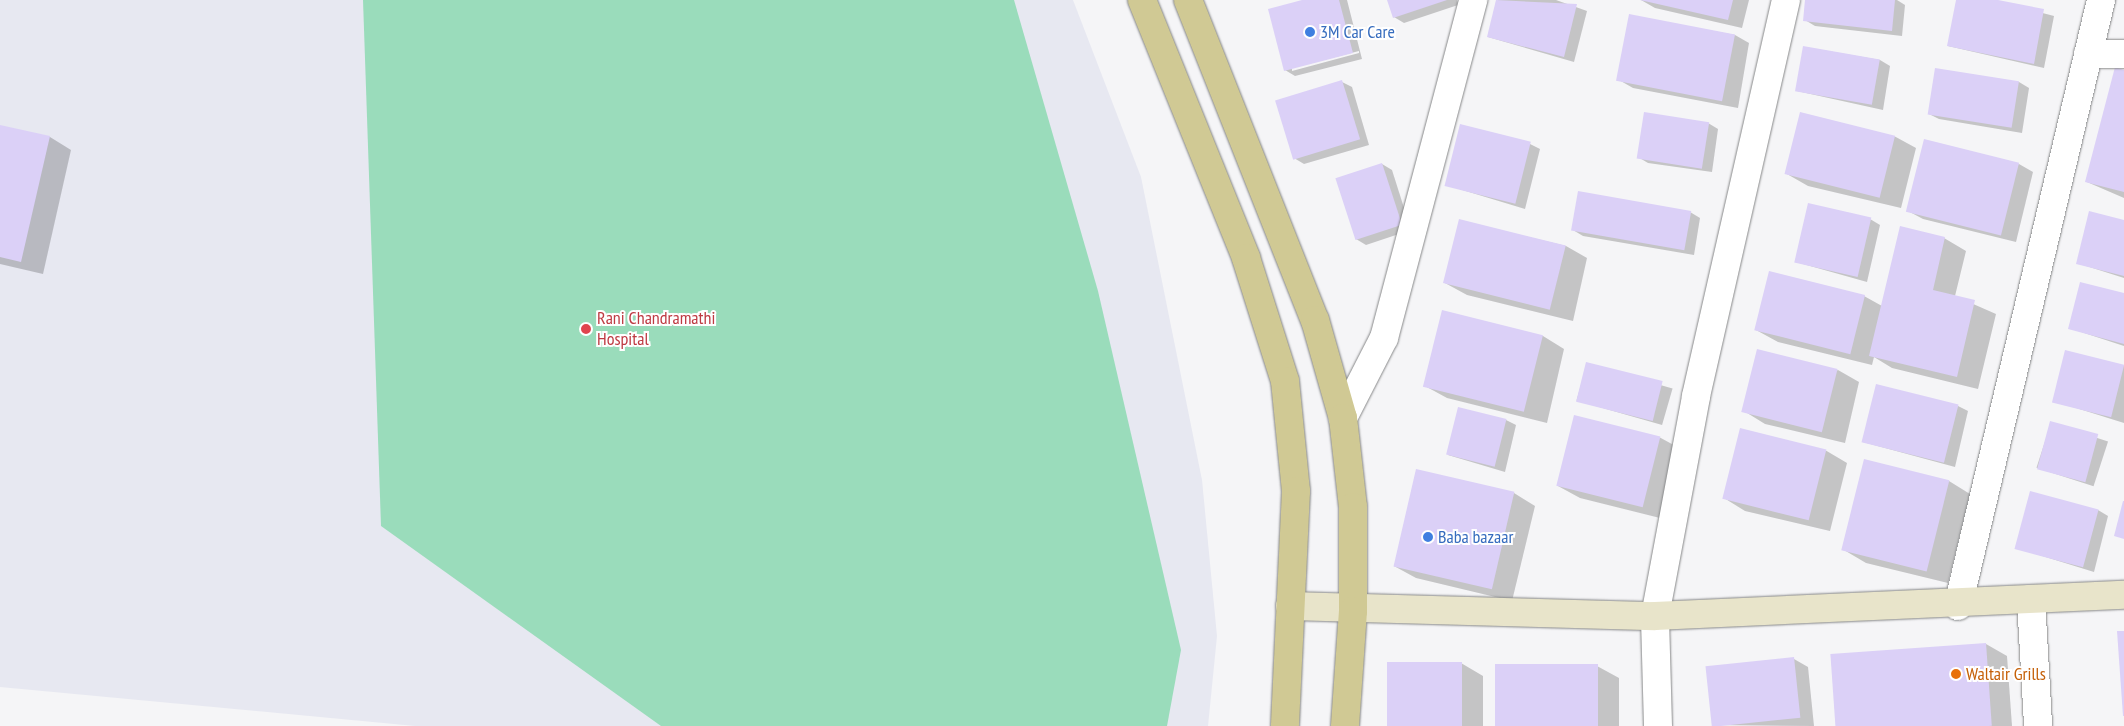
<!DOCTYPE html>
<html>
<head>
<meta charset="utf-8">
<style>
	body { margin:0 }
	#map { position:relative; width:2124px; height:726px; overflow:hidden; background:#f5f5f7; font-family:"PT Sans Narrow",sans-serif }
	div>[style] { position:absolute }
	.built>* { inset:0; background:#e7e8f1 }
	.green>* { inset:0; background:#9adcbb }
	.shadow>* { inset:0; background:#0003; transform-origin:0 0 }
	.building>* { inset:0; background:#dbd0f7; transform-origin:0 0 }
	.roads { filter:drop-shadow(0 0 1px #868788) drop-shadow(0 0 1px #868788) }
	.street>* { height:28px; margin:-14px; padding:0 14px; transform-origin:14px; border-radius:14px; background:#fff }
	.secondary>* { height:28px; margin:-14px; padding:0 14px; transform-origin:14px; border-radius:14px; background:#e8e4ca }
	.primary>* { height:28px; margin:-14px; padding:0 14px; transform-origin:14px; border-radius:14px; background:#d0c994 }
	.dots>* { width:14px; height:14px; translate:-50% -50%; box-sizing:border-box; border:2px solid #fff; border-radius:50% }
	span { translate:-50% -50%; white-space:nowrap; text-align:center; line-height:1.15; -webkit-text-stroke:4px #fff; paint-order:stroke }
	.shop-label { font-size:18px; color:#366cbe }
	.left { translate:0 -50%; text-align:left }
	.health-label { font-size:18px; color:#be3a42 }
	.food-label { font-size:18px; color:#c56008 }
</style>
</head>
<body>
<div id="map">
	<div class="built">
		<div style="clip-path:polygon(0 0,1073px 0,1141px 177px,1202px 480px,1217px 636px,1208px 726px,415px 726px,0 687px)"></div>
	</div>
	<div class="green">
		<div style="clip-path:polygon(363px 0,1014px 0,1098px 291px,1181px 650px,1167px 726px,661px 726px,381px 526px)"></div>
	</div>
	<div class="shadow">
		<div style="clip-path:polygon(evenodd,1307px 0,1347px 0,1362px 59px,1295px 76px,1285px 70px,1307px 0,1359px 51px,1359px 53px,1292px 71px,1292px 68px,1359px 51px)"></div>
		<div style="clip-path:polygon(1388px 0,1457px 0,1458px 5px,1404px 23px,1394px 17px)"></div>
		<div style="clip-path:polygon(1498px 0,1556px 0,1587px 11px,1574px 62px,1488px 37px)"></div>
		<div style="clip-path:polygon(1641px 0,1749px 0,1742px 28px,1655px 8px)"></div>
		<div style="clip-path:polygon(1807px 0,1897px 0,1905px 5px,1902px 36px,1815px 26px,1805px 20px)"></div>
		<div style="clip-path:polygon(1957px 0,1992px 0,2054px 16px,2044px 68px,1948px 46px)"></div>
		<div style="clip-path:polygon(1630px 16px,1735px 35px,1749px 43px,1738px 108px,1633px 88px,1619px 80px)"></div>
		<div style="clip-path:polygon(1804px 47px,1880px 60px,1890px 66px,1883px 110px,1797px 91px)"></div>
		<div style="clip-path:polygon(1936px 69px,2019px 82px,2029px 88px,2022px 133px,1939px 119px,1929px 114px)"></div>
		<div style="clip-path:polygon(2124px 71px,2124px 198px,2087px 182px)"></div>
		<div style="clip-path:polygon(1342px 82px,1352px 87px,1369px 145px,1304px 164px,1294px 158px)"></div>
		<div style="clip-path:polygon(1708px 123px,1718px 129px,1712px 172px,1648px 163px,1638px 157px)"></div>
		<div style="clip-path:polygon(0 126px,50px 137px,71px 150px,43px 274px,0 264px)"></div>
		<div style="clip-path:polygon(1894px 136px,1916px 148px,1901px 208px,1808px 186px,1787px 174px)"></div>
		<div style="clip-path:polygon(1530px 144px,1540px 149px,1525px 209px,1446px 185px)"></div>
		<div style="clip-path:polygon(1382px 164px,1392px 170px,1411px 230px,1366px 245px,1356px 239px)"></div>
		<div style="clip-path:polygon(2019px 164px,2033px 172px,2016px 242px,1923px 219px,1908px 211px)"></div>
		<div style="clip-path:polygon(1690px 212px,1700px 218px,1694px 255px,1583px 236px,1573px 230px)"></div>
		<div style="clip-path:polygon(1870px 219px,1880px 225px,1867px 282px,1796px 262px)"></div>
		<div style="clip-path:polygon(1460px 221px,1566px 246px,1587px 258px,1573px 321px,1467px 295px,1445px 283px)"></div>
		<div style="clip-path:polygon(2124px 221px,2124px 278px,2077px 263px)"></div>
		<div style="clip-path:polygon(1944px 238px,1966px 251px,1955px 296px,1996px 314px,1978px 389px,1892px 368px,1874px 357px,1872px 365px,1778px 342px,1756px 330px,1864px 296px,1882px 306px)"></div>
		<div style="clip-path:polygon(2124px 294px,2124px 346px,2069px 328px)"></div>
		<div style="clip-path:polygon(1443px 312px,1543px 336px,1564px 349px,1547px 423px,1447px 398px,1425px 386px)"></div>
		<div style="clip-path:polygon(2066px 351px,2124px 366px,2124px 423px,2054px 401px)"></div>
		<div style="left:1587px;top:364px;width:89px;height:38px;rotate:16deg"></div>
		<div style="clip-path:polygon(1838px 370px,1859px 382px,1845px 443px,1765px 424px,1744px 411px)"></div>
		<div style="clip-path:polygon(1958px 406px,1968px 411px,1955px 467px,1863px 442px)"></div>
		<div style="clip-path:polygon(1506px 420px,1516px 425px,1505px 472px,1448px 455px)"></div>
		<div style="left:2051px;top:423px;width:60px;height:47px;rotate:18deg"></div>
		<div style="clip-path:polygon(1659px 437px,1681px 449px,1664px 519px,1580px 498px,1558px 486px)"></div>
		<div style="clip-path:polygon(1825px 450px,1847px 463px,1830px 531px,1745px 511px,1724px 498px)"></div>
		<div style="clip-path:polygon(1949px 481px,1970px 494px,1948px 583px,1866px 563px,1844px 550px)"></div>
		<div style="clip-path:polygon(1514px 493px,1535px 506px,1512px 601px,1416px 578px,1394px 566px)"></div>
		<div style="clip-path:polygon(2098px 510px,2108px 516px,2094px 572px,2017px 548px)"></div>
		<div style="clip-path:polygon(1986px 644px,2007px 656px,2012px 726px,1837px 726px)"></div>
		<div style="clip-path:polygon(1794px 659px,1808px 667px,1814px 726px,1712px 725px)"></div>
		<div style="clip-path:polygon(1461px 663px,1483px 676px,1483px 726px,1389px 726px)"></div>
		<div style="clip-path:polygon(1597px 666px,1619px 678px,1619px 726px,1496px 726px)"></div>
	</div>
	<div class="building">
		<div style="clip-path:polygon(1302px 0,1339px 0,1353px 53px,1284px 71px,1268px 9px)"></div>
		<div style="clip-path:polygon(1387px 0,1447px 0,1393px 18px)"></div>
		<div style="clip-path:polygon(1496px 0,1577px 4px,1564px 57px,1487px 37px)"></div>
		<div style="clip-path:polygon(1640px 0,1733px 0,1728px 20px)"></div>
		<div style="clip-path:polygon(1805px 0,1895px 0,1892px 31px,1803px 21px)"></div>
		<div style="clip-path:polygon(1956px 0,1998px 0,2044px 9px,2034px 64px,1947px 46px)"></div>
		<div style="left:1629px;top:14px;width:108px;height:68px;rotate:11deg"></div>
		<div style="left:1803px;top:46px;width:78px;height:46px;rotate:10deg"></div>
		<div style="clip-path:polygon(2115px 67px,2124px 70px,2124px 192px,2085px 182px)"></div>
		<div style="left:1935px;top:68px;width:85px;height:47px;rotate:9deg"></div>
		<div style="left:1342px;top:80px;width:62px;height:70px;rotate:73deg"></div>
		<div style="left:1644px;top:112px;width:66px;height:47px;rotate:9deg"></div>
		<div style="left:1800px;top:112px;width:98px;height:64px;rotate:14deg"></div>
		<div style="left:1460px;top:124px;width:73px;height:64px;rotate:14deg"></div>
		<div style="clip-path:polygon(0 125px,50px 136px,21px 262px,0 257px)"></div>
		<div style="left:1924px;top:139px;width:98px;height:75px;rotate:14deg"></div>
		<div style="left:1382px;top:163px;width:65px;height:49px;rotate:72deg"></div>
		<div style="left:1578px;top:191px;width:115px;height:40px;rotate:10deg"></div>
		<div style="left:1808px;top:203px;width:65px;height:61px;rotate:13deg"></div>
		<div style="clip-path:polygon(2089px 211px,2124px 220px,2124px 276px,2076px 264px)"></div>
		<div style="left:1459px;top:219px;width:110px;height:66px;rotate:14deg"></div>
		<div style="clip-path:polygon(1900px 226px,1945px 237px,1933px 290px,1975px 300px,1957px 377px,1869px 356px)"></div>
		<div style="left:1769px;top:271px;width:99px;height:61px;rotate:14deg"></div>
		<div style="clip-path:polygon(2080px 282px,2124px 293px,2124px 344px,2068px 329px)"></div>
		<div style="left:1442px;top:310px;width:104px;height:79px;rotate:14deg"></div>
		<div style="left:1757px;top:349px;width:83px;height:65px;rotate:14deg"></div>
		<div style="left:2065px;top:350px;width:61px;height:54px;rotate:14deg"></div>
		<div style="left:1586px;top:362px;width:79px;height:41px;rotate:14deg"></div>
		<div style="left:1876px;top:384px;width:85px;height:60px;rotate:14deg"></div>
		<div style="left:1458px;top:407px;width:50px;height:49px;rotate:14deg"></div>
		<div style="left:1574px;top:415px;width:89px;height:73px;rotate:14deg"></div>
		<div style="left:2050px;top:421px;width:50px;height:50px;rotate:15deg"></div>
		<div style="left:1740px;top:428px;width:89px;height:73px;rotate:14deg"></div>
		<div style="left:1864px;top:459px;width:88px;height:94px;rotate:14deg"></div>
		<div style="left:1416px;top:469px;width:101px;height:100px;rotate:13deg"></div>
		<div style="left:2030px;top:491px;width:71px;height:60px;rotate:15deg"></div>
		<div style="clip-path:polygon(2123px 501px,2124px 501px,2124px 539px,2114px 536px)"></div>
		<div style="clip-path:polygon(2117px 631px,2124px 631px,2124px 716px,2123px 716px)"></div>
		<div style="left:1986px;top:643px;width:83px;height:156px;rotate:86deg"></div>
		<div style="left:1794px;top:657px;width:61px;height:89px;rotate:84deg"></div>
		<div style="left:1462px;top:662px;width:64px;height:75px;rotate:90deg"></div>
		<div style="left:1598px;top:664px;width:62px;height:103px;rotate:90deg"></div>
	</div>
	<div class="roads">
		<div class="street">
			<div style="left:2088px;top:54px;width:36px"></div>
			<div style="left:1343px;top:418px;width:90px;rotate:-62.9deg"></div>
			<div style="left:1384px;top:338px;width:350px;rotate:-75.2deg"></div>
			<div style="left:2031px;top:599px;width:127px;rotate:86.8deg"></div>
			<div style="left:1958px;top:606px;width:623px;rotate:-76.72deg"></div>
			<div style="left:1658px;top:726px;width:110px;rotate:-91.6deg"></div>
			<div style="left:1655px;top:616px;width:224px;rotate:-79.4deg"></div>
			<div style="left:1696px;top:396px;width:406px;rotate:-77.2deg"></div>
		</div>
		<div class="secondary">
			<div style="left:1290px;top:606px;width:365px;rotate:1.6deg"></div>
			<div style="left:1655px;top:616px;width:469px;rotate:-2.6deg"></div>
		</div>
		<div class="primary">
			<div style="left:1142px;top:0;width:278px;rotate:68deg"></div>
			<div style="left:1246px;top:258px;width:129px;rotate:72.4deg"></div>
			<div style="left:1285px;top:381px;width:111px;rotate:84.3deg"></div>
			<div style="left:1296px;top:491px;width:235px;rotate:92.7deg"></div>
			<div style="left:1188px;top:0;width:344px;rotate:68.4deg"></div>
			<div style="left:1315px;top:320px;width:102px;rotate:74.1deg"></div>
			<div style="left:1343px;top:418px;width:90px;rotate:83.6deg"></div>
			<div style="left:1353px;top:507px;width:104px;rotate:90deg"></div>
			<div style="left:1353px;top:611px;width:115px;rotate:94deg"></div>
		</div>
	</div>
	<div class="dots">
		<div style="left:1310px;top:32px;background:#3f7fe0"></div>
		<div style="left:586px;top:329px;background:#e0444e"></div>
		<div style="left:1428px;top:537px;background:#3f7fe0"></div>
		<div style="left:1956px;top:674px;background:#e8710a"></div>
	</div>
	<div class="shop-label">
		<span class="left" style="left:1320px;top:32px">3M Car Care</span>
		<span class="left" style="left:1438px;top:537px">Baba bazaar</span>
	</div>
	<div class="health-label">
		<span class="left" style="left:597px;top:329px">Rani Chandramathi<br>Hospital</span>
	</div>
	<div class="food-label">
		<span class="left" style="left:1966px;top:674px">Waltair Grills</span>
	</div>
</div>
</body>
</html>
